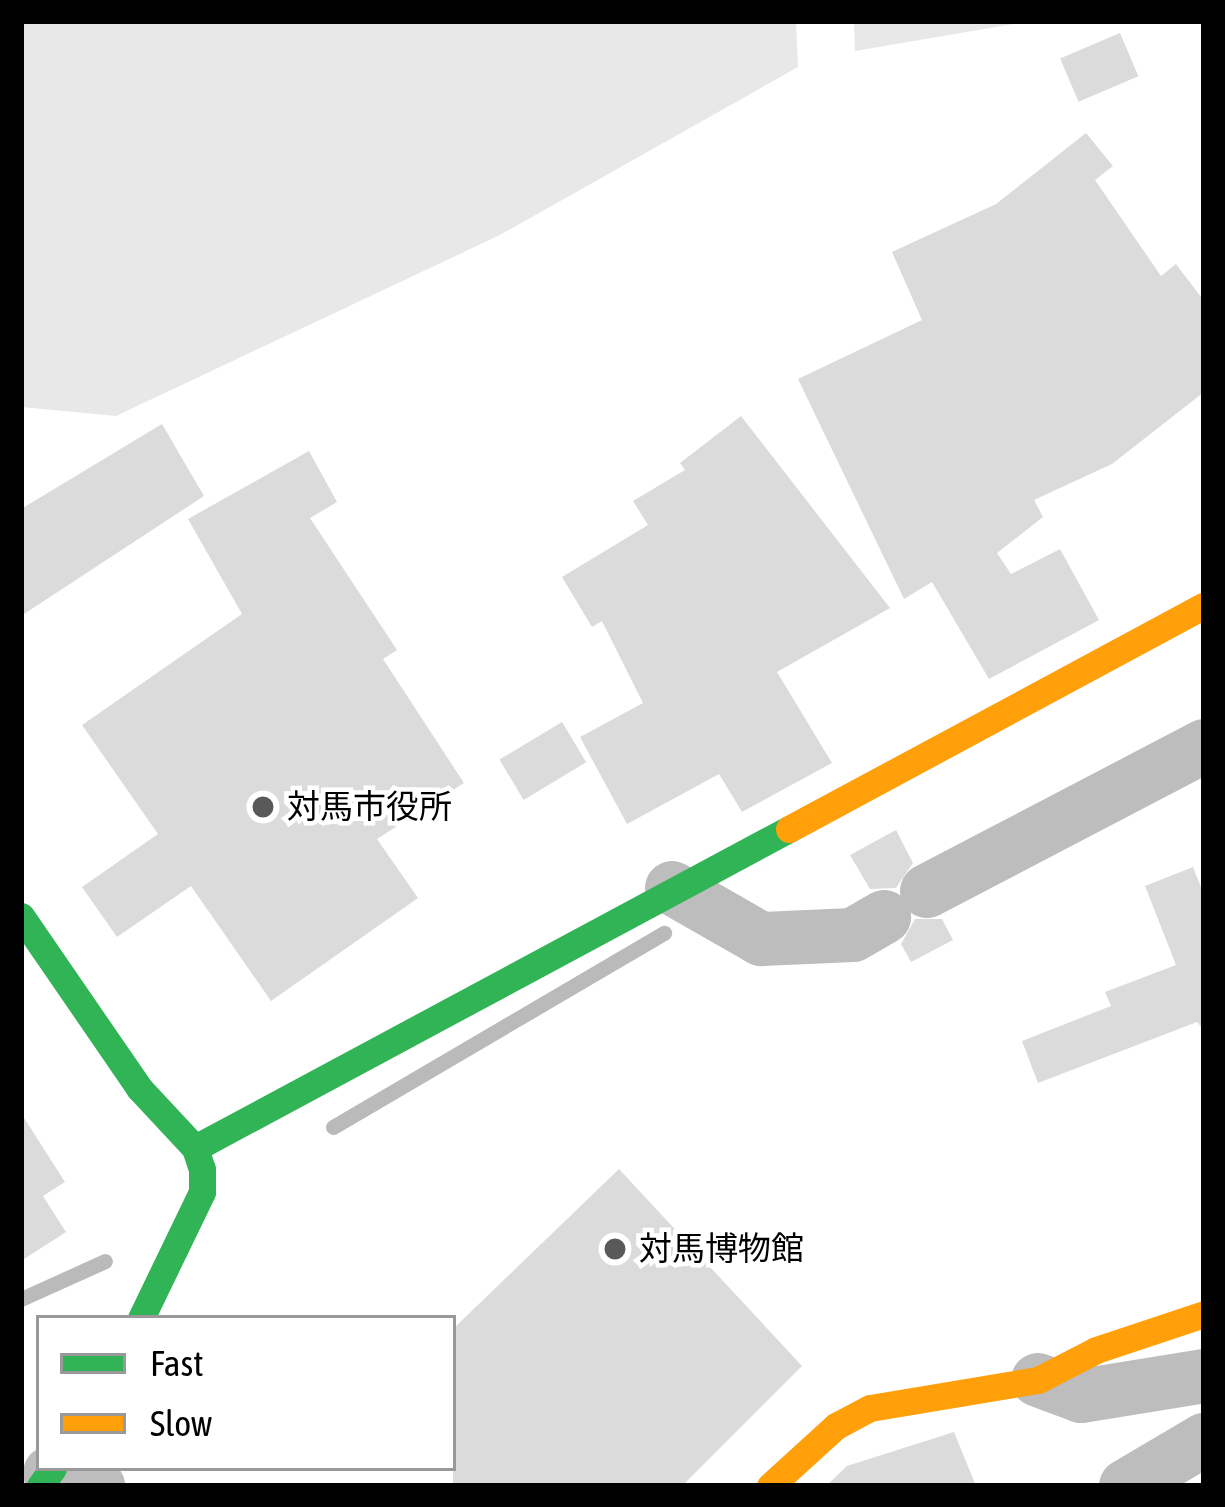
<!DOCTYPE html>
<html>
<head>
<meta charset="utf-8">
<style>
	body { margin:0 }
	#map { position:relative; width:1225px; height:1507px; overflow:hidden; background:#fff; font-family:"Asap Condensed","Noto Sans JP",sans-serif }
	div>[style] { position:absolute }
	.green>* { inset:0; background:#e8e8e8 }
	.stream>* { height:15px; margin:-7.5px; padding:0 7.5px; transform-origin:7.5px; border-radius:7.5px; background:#bababa }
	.building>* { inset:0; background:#dbdbdb; transform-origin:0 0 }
	.street>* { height:54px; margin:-27px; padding:0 27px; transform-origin:27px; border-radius:27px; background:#bdbdbd }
	.fast>* { height:27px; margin:-13.5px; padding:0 13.5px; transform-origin:13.5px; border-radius:13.5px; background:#30b455 }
	.slow>* { height:27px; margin:-13.5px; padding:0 13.5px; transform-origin:13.5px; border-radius:13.5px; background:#ff9f0a }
	.dots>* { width:33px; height:33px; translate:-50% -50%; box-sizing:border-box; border:6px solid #fff; border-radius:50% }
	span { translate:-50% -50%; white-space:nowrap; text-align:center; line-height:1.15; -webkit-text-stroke:9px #fff; paint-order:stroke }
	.poi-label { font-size:33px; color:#000 }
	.left { translate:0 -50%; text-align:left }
	.frame { position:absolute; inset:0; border:24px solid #000; pointer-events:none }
	.legend { position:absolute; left:36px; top:1315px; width:420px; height:156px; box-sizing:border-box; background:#fff; border:3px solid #999; margin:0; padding:15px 21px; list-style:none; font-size:36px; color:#000 }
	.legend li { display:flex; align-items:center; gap:24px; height:60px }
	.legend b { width:60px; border:3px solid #999 }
</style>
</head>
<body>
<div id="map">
	<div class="green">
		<div style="clip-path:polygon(21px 21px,796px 21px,798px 67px,500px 235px,116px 416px,21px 407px)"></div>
		<div style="clip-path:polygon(854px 21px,1031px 21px,855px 51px)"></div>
	</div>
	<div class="stream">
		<div style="left:333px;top:1127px;width:384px;rotate:-30.4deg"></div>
		<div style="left:21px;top:1299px;width:92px;rotate:-24.3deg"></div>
	</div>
	<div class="building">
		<div style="left:1120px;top:33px;width:47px;height:65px;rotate:67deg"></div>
		<div style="clip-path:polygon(1086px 133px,1113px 166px,1095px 180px,1161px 276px,1176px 264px,1204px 301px,1204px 392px,1112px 464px,1034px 500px,1043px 517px,997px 553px,1011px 574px,1060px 549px,1099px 620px,989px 679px,932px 582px,904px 599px,798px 379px,922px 320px,892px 252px,996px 204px)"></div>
		<div style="clip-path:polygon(741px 416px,890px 608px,777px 672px,832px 763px,742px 812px,719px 774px,627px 824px,580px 737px,643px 703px,602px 621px,592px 627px,562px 577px,648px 525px,633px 501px,685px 470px,680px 463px)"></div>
		<div style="clip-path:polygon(162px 424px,204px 496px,21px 616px,21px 509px)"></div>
		<div style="clip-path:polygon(309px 451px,337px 502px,310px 518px,397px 650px,383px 659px,464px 783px,377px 839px,418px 898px,271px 1001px,191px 886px,117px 937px,82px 887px,158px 834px,82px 725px,242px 614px,188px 519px)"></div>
		<div style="left:562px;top:722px;width:47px;height:73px;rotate:59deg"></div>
		<div style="clip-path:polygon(896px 830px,913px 863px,896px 888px,870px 889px,850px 855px)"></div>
		<div style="clip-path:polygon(1193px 867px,1204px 895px,1204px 1030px,1197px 1022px,1038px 1083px,1022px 1041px,1111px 1006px,1105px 992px,1176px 965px,1145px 886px)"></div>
		<div style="clip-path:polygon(915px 919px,942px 919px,953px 940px,911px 962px,901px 944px)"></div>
		<div style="clip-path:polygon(21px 1113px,65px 1182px,43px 1196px,66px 1232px,21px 1261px)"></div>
		<div style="clip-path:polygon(619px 1169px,802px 1366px,682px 1486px,453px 1486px,453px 1329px)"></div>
		<div style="clip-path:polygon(954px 1432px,976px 1486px,826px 1486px,847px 1466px)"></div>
	</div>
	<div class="street">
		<div style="left:672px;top:888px;width:103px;rotate:29.8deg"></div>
		<div style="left:761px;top:939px;width:92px;rotate:-2.5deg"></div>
		<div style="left:853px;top:935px;width:36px;rotate:-30deg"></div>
		<div style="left:927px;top:891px;width:313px;rotate:-27.6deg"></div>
		<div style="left:1038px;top:1380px;width:46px;rotate:20.4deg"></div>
		<div style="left:1081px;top:1396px;width:125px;rotate:-9.2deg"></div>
		<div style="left:50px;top:1473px;width:50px;rotate:15.2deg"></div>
		<div style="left:1126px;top:1486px;width:91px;rotate:-30.5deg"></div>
	</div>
	<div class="fast">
		<div style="left:21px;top:916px;width:209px;rotate:55.5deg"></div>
		<div style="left:139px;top:1088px;width:82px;rotate:47deg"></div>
		<div style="left:195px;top:1148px;width:22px;rotate:72deg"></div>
		<div style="left:202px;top:1169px;width:23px;rotate:90deg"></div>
		<div style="left:202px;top:1192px;width:140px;rotate:115.8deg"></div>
		<div style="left:195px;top:1148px;width:674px;rotate:-28.24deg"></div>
		<div style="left:40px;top:1486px;width:22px;rotate:-54deg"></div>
	</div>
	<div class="slow">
		<div style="left:789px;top:829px;width:471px;rotate:-28.3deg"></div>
		<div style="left:770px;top:1486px;width:89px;rotate:-42.3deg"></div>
		<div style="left:836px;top:1426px;width:38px;rotate:-28deg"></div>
		<div style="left:870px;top:1408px;width:170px;rotate:-9.5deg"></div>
		<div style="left:1038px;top:1380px;width:65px;rotate:-27.3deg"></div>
		<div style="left:1096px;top:1350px;width:114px;rotate:-18.4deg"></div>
	</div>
	<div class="dots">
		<div style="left:263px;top:807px;background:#595959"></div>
		<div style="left:615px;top:1249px;background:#595959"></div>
	</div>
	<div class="poi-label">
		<span class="left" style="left:287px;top:807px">対馬市役所</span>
		<span class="left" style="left:639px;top:1249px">対馬博物館</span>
	</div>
	<div class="frame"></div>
	<ul class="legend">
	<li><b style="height:15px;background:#30b455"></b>Fast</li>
	<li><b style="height:15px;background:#ff9f0a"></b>Slow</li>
	</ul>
</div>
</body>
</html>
